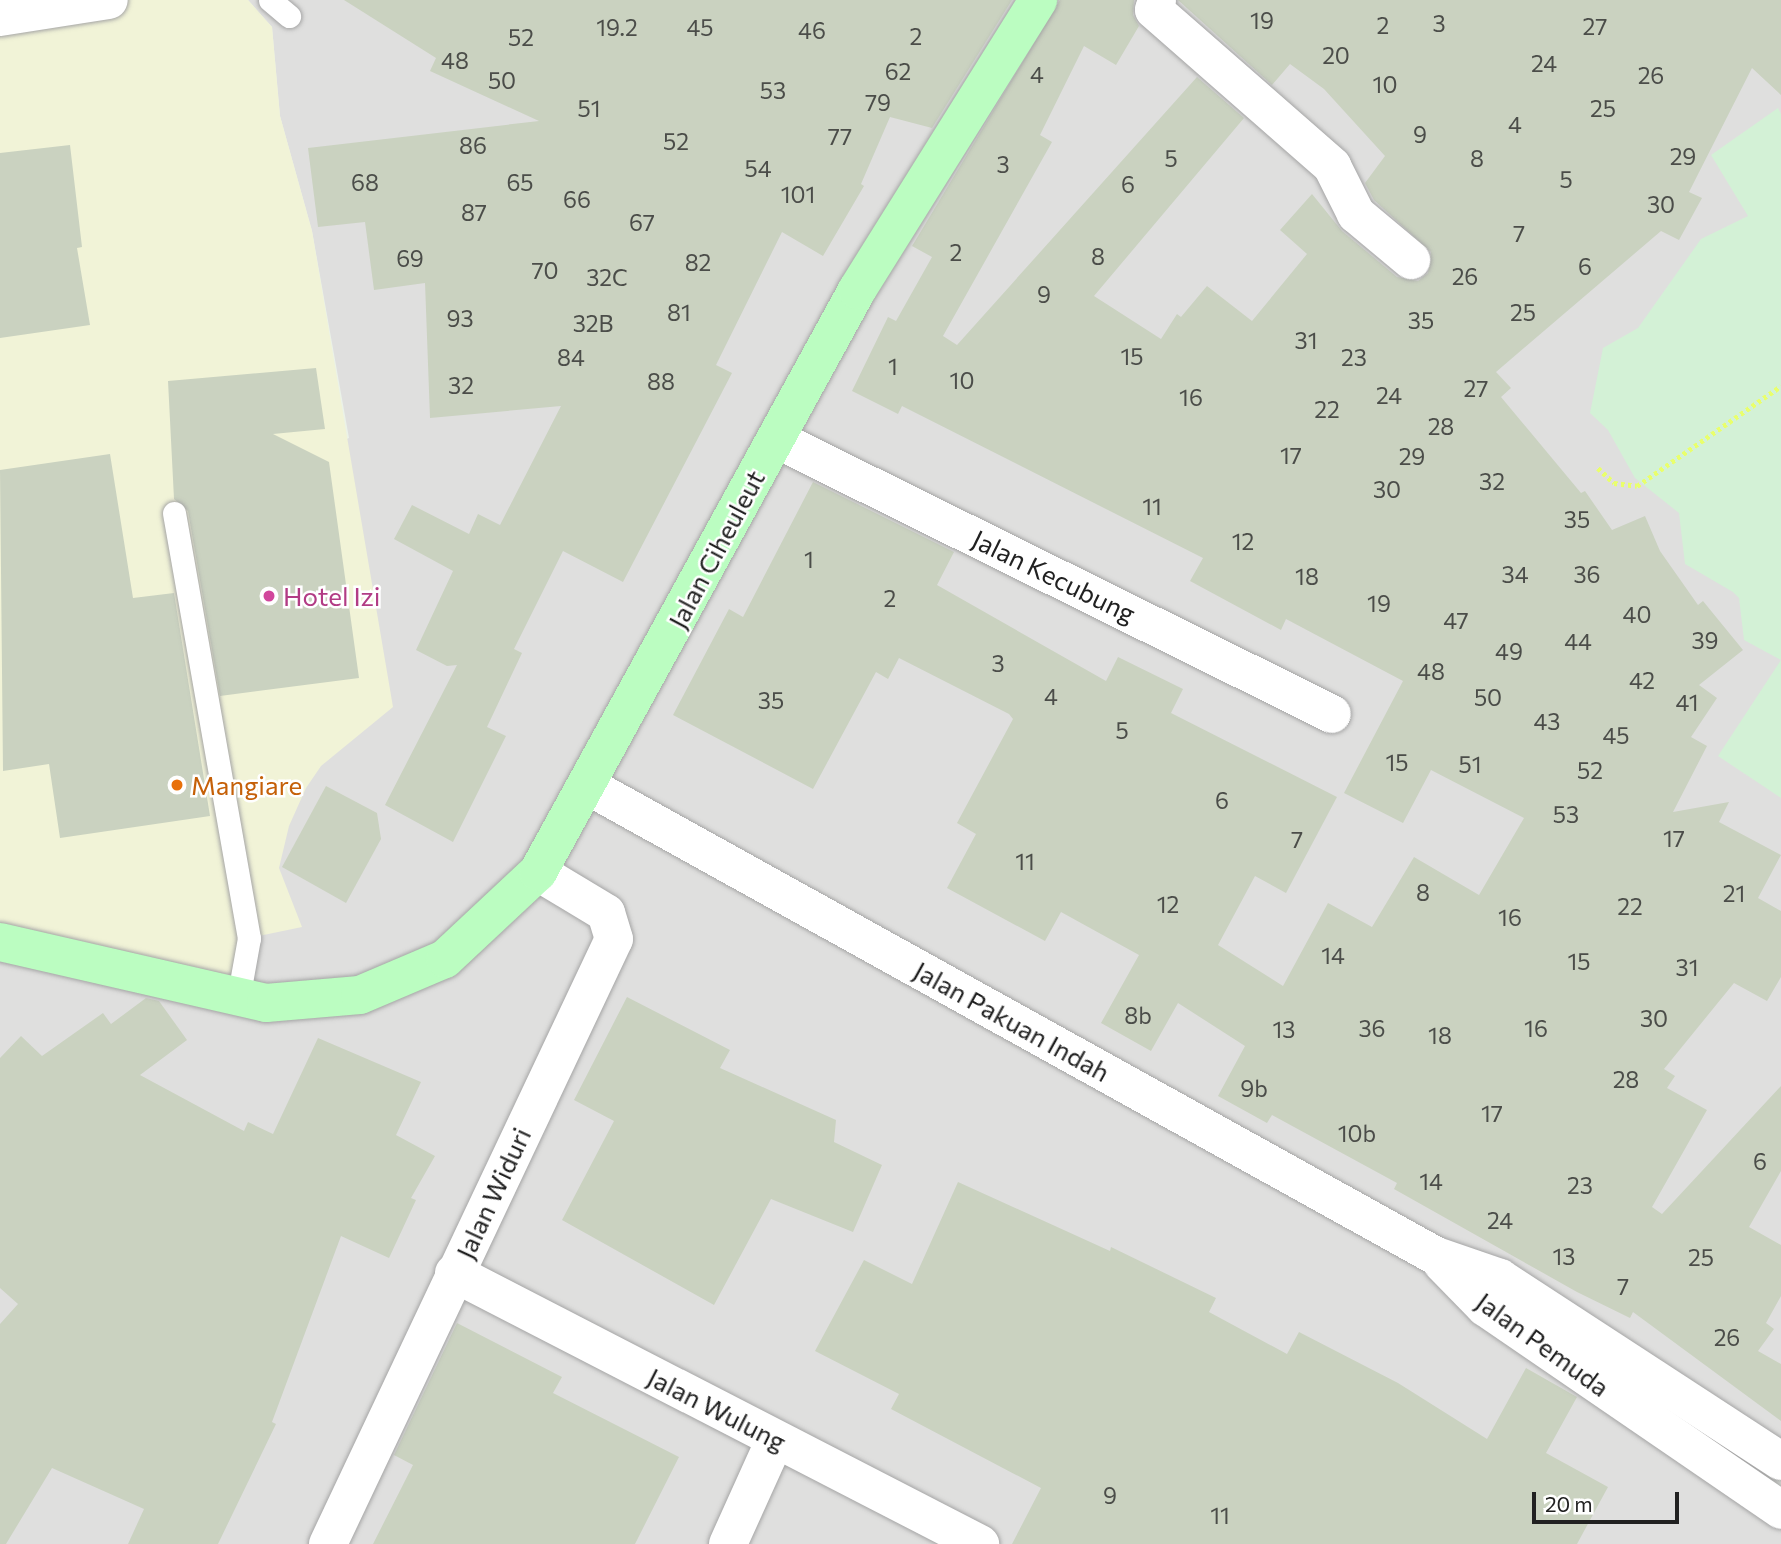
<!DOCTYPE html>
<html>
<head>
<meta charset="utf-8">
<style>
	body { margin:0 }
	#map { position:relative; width:1781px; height:1544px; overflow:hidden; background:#ebf2e8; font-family:Commissioner,sans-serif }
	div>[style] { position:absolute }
	.residential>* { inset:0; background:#dfdfde }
	.commercial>* { inset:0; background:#f1f3d7 }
	.farmland>* { inset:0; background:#d3f1d6 }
	.building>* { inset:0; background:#cad2c0 }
	.path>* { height:4.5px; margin-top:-2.25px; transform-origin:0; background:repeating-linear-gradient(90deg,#e9ff6c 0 3.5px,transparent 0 7px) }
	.roads { filter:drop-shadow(0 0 2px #a5a5a5) drop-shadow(0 0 2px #a5a5a5) }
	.lane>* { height:23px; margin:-11.5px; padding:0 11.5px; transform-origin:11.5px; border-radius:11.5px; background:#fff }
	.street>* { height:38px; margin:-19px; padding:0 19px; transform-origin:19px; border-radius:19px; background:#fff }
	.secondary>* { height:38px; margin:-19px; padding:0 19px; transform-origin:19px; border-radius:19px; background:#bbfdc1 }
	.dots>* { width:19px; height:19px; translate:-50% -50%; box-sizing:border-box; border:4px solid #fff; border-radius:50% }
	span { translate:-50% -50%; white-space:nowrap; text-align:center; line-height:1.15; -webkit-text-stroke:5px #fff; paint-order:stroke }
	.number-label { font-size:23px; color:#4b4d49 }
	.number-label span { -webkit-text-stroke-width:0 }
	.street-label { font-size:26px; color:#212121 }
	.hotel-label { font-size:26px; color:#b23c85 }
	.left { translate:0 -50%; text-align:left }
	.food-label { font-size:26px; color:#c56008 }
	.scale { position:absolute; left:1532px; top:1492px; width:147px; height:32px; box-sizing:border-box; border:4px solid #212121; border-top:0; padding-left:9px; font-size:21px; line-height:24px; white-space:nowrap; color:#212121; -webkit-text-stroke:5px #fff; paint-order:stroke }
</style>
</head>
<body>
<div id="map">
	<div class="residential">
		<div style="clip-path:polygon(248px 0,1781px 0,1781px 1461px,1500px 1278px,1781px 1510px,1781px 1544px,0 1544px,0 942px,174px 513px,349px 438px,312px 231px,280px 116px,272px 27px)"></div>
	</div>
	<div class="commercial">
		<div style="clip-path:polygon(109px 0,248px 0,272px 27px,280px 116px,312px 231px,393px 707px,321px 766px,306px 788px,289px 826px,279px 868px,302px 927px,249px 938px,238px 999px,0 942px,0 16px)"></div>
	</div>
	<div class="farmland">
		<div style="clip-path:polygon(1778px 108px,1781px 114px,1781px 798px,1718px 756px,1781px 660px,1744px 640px,1739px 598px,1733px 592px,1685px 564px,1679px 513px,1635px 478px,1608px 430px,1590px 413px,1603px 348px,1638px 328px,1701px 239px,1748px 216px,1711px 155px)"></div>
	</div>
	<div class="building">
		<div style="clip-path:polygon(344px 0,1012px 0,932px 128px,890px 117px,861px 184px,864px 186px,823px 256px,782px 232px,716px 365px,732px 373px,623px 582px,563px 551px,514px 649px,522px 653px,487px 727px,506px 736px,453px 842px,385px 805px,457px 665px,447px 666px,416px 650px,453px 571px,394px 539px,412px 505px,469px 534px,478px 514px,500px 525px,561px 406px,430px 418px,425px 283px,374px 290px,365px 222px,318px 227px,308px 148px,539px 121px,430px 71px,436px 58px)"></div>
		<div style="clip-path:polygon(1060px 0,1134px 0,1133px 15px,1139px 26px,1116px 65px,1084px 46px,1040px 135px,1052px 142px,943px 336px,957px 345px,1197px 77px,1244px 118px,1094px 296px,1161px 339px,1177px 314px,1181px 317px,1207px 286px,1252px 321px,1307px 254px,1280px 230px,1312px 194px,1342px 231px,1397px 277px,1418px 281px,1428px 273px,1431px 252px,1374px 200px,1365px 183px,1385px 156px,1324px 89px,1290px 64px,1272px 85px,1178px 0,1781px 0,1781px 95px,1752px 68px,1689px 192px,1702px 198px,1679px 240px,1661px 231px,1496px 372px,1511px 388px,1501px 397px,1581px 493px,1585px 491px,1612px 530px,1645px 516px,1660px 551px,1698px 605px,1703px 601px,1743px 650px,1699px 685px,1717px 698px,1691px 737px,1707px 746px,1673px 812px,1729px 802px,1719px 822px,1781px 855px,1758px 898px,1781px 911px,1781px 977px,1767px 1001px,1734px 983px,1664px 1069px,1675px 1076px,1667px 1088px,1707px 1110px,1652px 1207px,1662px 1214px,1781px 1086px,1781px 1171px,1749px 1227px,1781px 1245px,1781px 1296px,1766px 1323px,1774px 1329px,1758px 1351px,1781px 1364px,1781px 1421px,1633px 1312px,1630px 1318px,1577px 1292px,1394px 1189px,1397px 1183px,1272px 1115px,1267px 1123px,1218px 1096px,1245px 1046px,1178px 1003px,1151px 1051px,1101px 1023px,1139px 955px,1061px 912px,1045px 941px,947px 888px,976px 834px,957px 823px,1013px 719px,1009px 714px,899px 658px,888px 679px,876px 672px,813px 789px,673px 715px,729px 609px,743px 617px,813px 482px,954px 552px,937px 585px,1106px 681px,1118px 657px,1183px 689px,1171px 713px,1337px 797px,1286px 893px,1255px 876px,1218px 945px,1283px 986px,1328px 903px,1372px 927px,1414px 857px,1479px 895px,1524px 818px,1431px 770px,1403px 823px,1344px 793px,1403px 681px,1286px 619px,1281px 630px,1190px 581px,1203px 558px,902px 406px,898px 414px,852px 391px,888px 317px,896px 321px,932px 257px,912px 246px)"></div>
		<div style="clip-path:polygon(70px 145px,82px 247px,77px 248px,90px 325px,0 338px,0 153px)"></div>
		<div style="clip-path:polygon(316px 368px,325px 429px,273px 434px,329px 462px,359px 678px,220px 696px,188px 511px,174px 499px,168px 381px)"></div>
		<div style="clip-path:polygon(110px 454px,133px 598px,174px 593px,210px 816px,60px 838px,49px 764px,3px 771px,0 470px)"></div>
		<div style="clip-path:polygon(326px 786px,377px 813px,381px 839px,346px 903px,282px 867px)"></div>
		<div style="clip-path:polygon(627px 997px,730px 1050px,720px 1068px,836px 1120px,834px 1142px,882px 1165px,853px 1232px,771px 1199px,714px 1305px,562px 1220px,614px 1121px,574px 1100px)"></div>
		<div style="clip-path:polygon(146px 998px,159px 1001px,187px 1040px,140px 1075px,244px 1131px,248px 1122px,273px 1134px,318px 1038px,421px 1082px,396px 1135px,435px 1156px,411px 1198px,416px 1200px,389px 1258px,341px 1236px,272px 1422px,276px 1424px,218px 1544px,128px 1544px,144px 1509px,52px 1468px,6px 1544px,0 1544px,0 1324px,18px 1304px,0 1288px,0 1058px,21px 1036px,42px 1056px,103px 1013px,111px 1024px)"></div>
		<div style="clip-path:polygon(958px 1182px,1110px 1251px,1111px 1247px,1216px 1298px,1209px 1312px,1287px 1354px,1299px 1332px,1398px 1383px,1487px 1439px,1526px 1368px,1577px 1397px,1546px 1453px,1608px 1487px,1577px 1544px,1012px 1544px,1041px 1488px,891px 1409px,899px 1394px,815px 1351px,864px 1260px,912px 1284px)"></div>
		<div style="clip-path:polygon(457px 1323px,562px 1377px,553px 1393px,679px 1457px,635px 1544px,373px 1544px,413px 1465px,394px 1455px)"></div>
	</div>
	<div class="path">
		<div style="left:1598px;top:468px;width:22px;rotate:43deg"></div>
		<div style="left:1614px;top:483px;width:23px;rotate:7deg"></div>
		<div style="left:1637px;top:486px;width:175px;rotate:-34.8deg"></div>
	</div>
	<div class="roads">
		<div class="lane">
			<div style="left:270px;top:0;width:25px;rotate:40deg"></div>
			<div style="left:174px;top:513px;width:432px;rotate:80deg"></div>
			<div style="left:249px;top:938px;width:62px;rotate:100.2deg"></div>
		</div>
		<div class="street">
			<div style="left:1157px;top:0;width:10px;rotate:107deg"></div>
			<div style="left:1154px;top:10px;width:237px;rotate:41.2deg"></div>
			<div style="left:1332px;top:166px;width:54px;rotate:63.4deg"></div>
			<div style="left:1356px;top:214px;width:72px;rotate:39.9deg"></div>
			<div style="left:0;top:17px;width:110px;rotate:-8.9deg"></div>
			<div style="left:776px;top:439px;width:620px;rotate:26.32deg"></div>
			<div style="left:588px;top:786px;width:970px;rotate:29deg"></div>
			<div style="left:1436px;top:1256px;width:68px;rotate:19deg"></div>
			<div style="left:1500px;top:1278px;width:335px;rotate:33.1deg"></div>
			<div style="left:1442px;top:1263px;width:62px;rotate:45.7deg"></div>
			<div style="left:1485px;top:1307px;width:359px;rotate:34.4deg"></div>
			<div style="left:454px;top:1273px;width:592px;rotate:27.26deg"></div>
			<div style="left:328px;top:1544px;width:669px;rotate:-64.7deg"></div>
			<div style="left:614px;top:939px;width:27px;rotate:-107deg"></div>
			<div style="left:606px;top:913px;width:79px;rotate:-148.9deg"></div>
			<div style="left:728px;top:1544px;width:114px;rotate:-65.7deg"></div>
		</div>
		<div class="secondary">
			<div style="left:0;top:942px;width:273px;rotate:12.9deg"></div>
			<div style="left:266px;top:1003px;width:94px;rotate:-4.9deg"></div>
			<div style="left:360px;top:995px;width:92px;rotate:-23deg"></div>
			<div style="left:445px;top:959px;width:127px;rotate:-43.1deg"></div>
			<div style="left:538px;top:872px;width:664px;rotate:-61.27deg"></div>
			<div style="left:857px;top:290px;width:342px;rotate:-58deg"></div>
		</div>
	</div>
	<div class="dots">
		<div style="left:269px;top:596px;background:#d1479c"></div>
		<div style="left:177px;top:785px;background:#e8710a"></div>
	</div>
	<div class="number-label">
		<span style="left:1262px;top:20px">19</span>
		<span style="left:1439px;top:23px">3</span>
		<span style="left:1383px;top:25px">2</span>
		<span style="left:1595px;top:26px">27</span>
		<span style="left:617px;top:27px">19.2</span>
		<span style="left:700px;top:27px">45</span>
		<span style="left:812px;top:30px">46</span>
		<span style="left:916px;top:36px">2</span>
		<span style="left:521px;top:37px">52</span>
		<span style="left:1336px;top:55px">20</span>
		<span style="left:455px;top:60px">48</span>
		<span style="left:1544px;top:63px">24</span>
		<span style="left:898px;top:71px">62</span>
		<span style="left:1037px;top:74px">4</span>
		<span style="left:1651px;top:75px">26</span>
		<span style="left:502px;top:80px">50</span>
		<span style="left:1385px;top:84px">10</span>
		<span style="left:773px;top:90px">53</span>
		<span style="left:878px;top:102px">79</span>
		<span style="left:589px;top:108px">51</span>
		<span style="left:1603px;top:108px">25</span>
		<span style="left:1515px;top:124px">4</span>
		<span style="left:1420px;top:134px">9</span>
		<span style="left:840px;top:136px">77</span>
		<span style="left:676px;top:141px">52</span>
		<span style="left:473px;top:145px">86</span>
		<span style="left:1683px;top:156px">29</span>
		<span style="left:1171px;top:158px">5</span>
		<span style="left:1477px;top:158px">8</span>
		<span style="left:1003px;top:164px">3</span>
		<span style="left:758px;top:168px">54</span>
		<span style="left:1566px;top:179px">5</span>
		<span style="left:365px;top:182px">68</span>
		<span style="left:520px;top:182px">65</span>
		<span style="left:1128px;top:184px">6</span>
		<span style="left:798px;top:194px">101</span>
		<span style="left:577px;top:199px">66</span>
		<span style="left:1661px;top:204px">30</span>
		<span style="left:474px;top:212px">87</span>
		<span style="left:642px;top:222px">67</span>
		<span style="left:1519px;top:233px">7</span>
		<span style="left:956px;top:252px">2</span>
		<span style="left:1098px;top:256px">8</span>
		<span style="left:410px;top:258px">69</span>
		<span style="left:698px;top:262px">82</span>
		<span style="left:1585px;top:266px">6</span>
		<span style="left:545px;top:270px">70</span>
		<span style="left:1465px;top:276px">26</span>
		<span style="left:607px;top:277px">32C</span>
		<span style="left:1044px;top:294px">9</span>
		<span style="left:679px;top:312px">81</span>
		<span style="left:1523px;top:312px">25</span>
		<span style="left:460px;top:318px">93</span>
		<span style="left:1421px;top:320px">35</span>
		<span style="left:593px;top:323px">32B</span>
		<span style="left:1306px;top:340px">31</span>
		<span style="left:1132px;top:356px">15</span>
		<span style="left:571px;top:357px">84</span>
		<span style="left:1354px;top:357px">23</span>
		<span style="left:893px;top:366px">1</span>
		<span style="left:962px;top:380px">10</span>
		<span style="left:661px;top:381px">88</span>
		<span style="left:461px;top:385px">32</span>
		<span style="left:1476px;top:388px">27</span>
		<span style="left:1389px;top:395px">24</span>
		<span style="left:1191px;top:397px">16</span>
		<span style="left:1327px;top:409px">22</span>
		<span style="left:1441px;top:426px">28</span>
		<span style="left:1291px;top:455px">17</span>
		<span style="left:1412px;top:456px">29</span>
		<span style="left:1492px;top:481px">32</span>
		<span style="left:1387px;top:489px">30</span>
		<span style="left:1152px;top:506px">11</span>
		<span style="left:1577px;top:519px">35</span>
		<span style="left:1243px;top:541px">12</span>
		<span style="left:809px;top:559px">1</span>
		<span style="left:1515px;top:574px">34</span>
		<span style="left:1587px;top:574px">36</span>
		<span style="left:1307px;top:576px">18</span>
		<span style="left:890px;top:598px">2</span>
		<span style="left:1379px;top:603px">19</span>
		<span style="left:1637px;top:614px">40</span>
		<span style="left:1456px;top:620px">47</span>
		<span style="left:1705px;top:640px">39</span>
		<span style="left:1578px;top:641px">44</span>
		<span style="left:1509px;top:651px">49</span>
		<span style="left:998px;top:663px">3</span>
		<span style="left:1431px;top:671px">48</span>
		<span style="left:1642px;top:680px">42</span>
		<span style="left:1051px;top:696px">4</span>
		<span style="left:1488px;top:697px">50</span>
		<span style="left:771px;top:700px">35</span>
		<span style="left:1687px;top:702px">41</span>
		<span style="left:1547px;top:721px">43</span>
		<span style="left:1122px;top:730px">5</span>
		<span style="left:1616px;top:735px">45</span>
		<span style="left:1397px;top:762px">15</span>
		<span style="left:1470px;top:764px">51</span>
		<span style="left:1590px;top:770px">52</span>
		<span style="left:1222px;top:800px">6</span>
		<span style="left:1566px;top:814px">53</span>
		<span style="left:1674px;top:838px">17</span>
		<span style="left:1297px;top:839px">7</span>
		<span style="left:1025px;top:861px">11</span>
		<span style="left:1423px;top:892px">8</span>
		<span style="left:1734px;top:893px">21</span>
		<span style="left:1168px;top:904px">12</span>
		<span style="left:1630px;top:906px">22</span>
		<span style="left:1510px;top:917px">16</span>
		<span style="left:1333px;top:955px">14</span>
		<span style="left:1579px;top:961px">15</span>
		<span style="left:1687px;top:967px">31</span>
		<span style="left:1138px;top:1015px">8b</span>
		<span style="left:1654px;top:1018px">30</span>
		<span style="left:1372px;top:1028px">36</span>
		<span style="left:1536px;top:1028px">16</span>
		<span style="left:1284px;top:1029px">13</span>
		<span style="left:1440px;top:1035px">18</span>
		<span style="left:1626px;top:1079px">28</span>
		<span style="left:1254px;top:1088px">9b</span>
		<span style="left:1492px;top:1113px">17</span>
		<span style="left:1357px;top:1133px">10b</span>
		<span style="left:1760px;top:1161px">6</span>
		<span style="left:1431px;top:1181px">14</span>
		<span style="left:1580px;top:1185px">23</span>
		<span style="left:1500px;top:1220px">24</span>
		<span style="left:1564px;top:1256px">13</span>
		<span style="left:1701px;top:1257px">25</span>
		<span style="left:1623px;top:1286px">7</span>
		<span style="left:1727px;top:1337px">26</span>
		<span style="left:1110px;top:1495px">9</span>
		<span style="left:1220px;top:1515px">11</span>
	</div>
	<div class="street-label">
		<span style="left:716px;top:549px;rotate:-62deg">Jalan Ciheuleut</span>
		<span style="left:1054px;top:576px;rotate:26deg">Jalan Kecubung</span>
		<span style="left:1012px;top:1021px;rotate:29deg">Jalan Pakuan Indah</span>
		<span style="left:493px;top:1193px;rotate:-65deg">Jalan Widuri</span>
		<span style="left:1543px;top:1344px;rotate:36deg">Jalan Pemuda</span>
		<span style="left:717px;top:1409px;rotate:27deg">Jalan Wulung</span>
	</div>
	<div class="hotel-label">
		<span class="left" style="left:283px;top:596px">Hotel Izi</span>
	</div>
	<div class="food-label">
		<span class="left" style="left:191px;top:785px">Mangiare</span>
	</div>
	<div class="scale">20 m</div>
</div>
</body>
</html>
